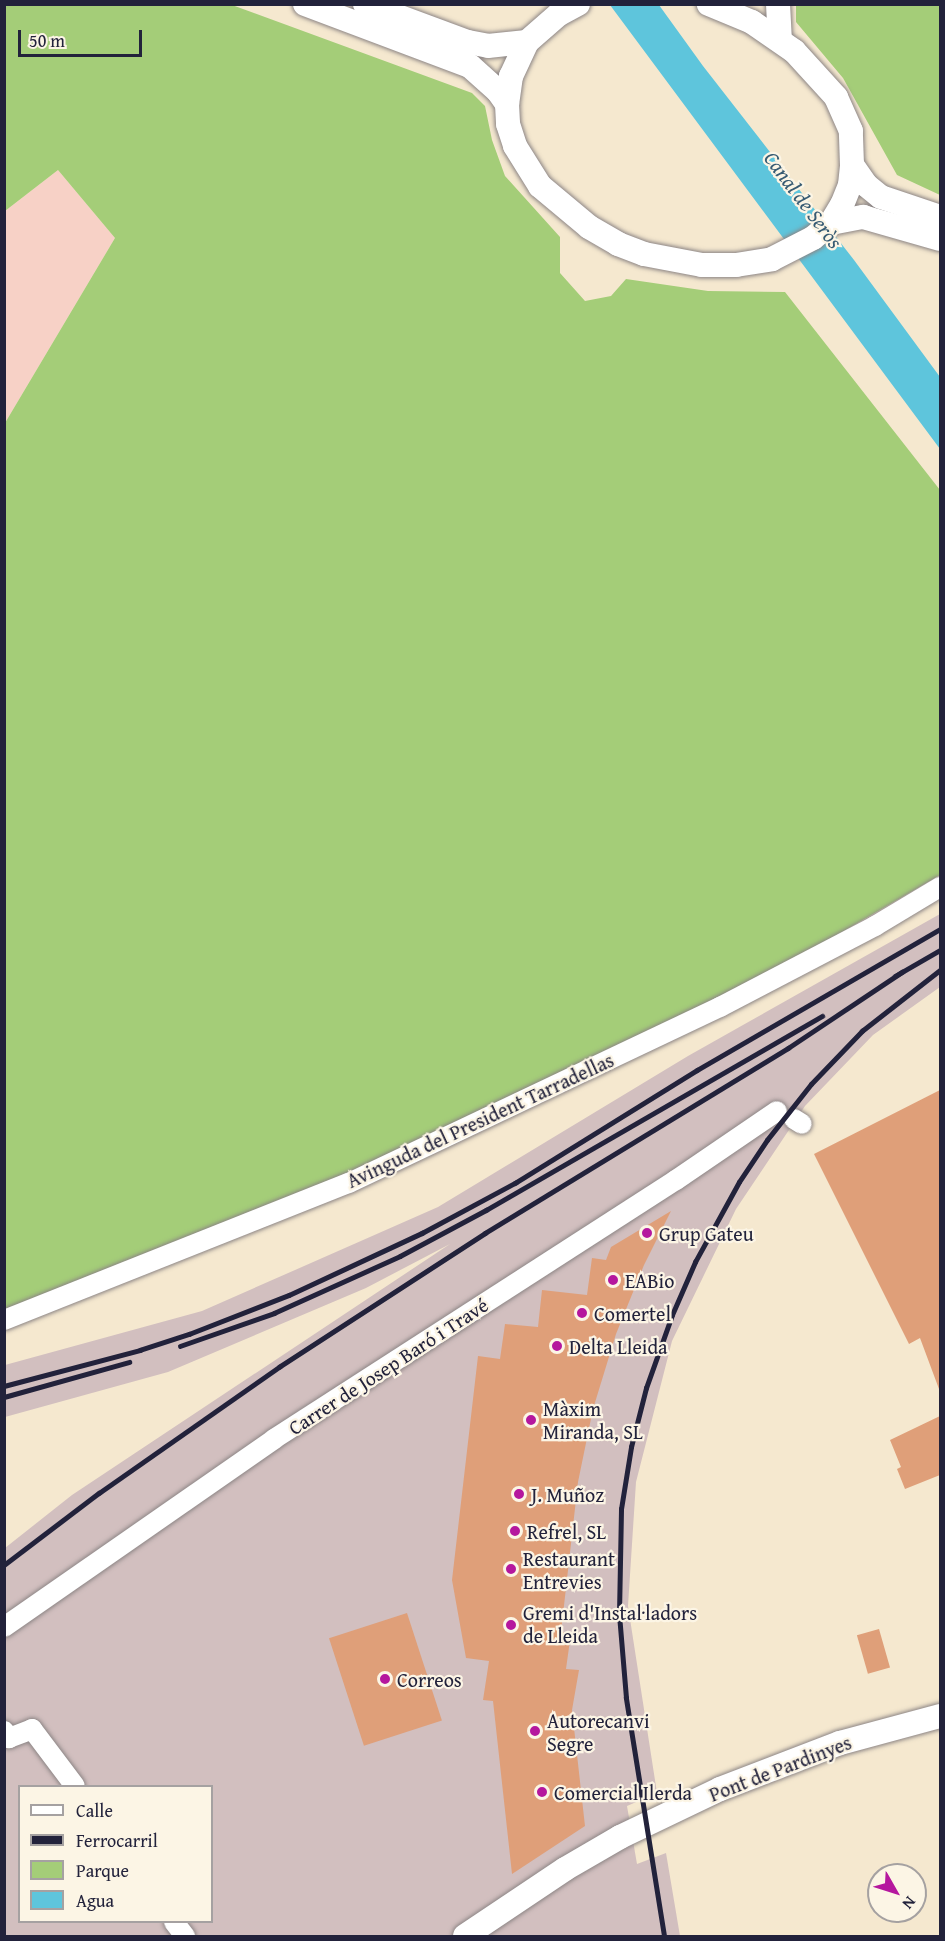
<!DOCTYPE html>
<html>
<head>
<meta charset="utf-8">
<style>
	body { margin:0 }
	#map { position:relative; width:945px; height:1941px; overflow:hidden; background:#f5e8cf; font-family:"Gentium Book Plus",serif }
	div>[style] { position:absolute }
	.built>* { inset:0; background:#f7d1c6 }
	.industrial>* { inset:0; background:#d2bfbf }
	.green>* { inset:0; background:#a4cd78 }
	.water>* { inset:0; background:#5ec5dc }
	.building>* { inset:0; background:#df9f79; transform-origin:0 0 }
	.roads { filter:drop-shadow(0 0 2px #8c8585) drop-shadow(0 0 2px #8c8585) }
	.minor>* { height:20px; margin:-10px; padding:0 10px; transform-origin:10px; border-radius:10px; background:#fff }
	.major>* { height:24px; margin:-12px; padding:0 12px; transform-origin:12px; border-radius:12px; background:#fff }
	.rail>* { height:4.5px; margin:-2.25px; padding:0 2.25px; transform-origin:2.25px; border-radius:2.25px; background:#22223b }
	.dots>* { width:16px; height:16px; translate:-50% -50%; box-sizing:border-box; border:3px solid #fcf5e5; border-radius:50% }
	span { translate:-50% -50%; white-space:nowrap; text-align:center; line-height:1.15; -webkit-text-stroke:4.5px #fcf5e5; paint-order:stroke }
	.street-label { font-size:20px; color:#22223b }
	.poi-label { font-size:20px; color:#22223b }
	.left { translate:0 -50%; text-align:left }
	.water-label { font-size:21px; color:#375b73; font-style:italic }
	.frame { position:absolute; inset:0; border:6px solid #22223b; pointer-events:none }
	.legend { position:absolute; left:18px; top:1785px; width:195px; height:138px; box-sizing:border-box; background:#fcf5e5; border:2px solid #a5a1a1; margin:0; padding:8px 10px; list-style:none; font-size:18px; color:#22223b }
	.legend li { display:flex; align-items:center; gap:12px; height:30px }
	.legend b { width:30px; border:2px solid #a5a1a1 }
	.north { position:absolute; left:867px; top:1863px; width:60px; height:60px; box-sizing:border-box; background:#fcf5e5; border:2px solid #a5a1a1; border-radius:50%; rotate:129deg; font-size:16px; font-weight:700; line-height:24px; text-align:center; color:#22223b }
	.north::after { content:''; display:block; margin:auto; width:21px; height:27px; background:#b5179e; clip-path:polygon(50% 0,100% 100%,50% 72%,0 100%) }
	.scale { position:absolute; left:18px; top:30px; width:124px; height:27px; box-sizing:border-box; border:3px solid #22223b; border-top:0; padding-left:8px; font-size:18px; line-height:21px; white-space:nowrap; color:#22223b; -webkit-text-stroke:4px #fcf5e5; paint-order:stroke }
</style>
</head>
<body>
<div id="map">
	<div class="built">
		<div style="clip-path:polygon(58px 170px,115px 238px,5px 423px,5px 211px)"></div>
	</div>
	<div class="industrial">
		<div style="clip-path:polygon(evenodd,940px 914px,940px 987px,873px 1035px,805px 1106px,736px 1209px,672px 1341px,636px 1482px,628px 1606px,657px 1793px,627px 1806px,637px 1864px,666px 1853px,680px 1936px,5px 1936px,5px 1548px,72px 1495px,450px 1244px,366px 1288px,168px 1372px,5px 1417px,5px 1365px,202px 1311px,438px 1207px,688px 1056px,940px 914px,20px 1786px,212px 1786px,212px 1922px,20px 1922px,20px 1786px)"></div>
	</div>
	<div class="green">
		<div style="clip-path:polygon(5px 5px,232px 5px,472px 93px,485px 106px,492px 140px,505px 176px,560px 237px,560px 273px,585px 301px,611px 296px,626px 279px,708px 291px,785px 292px,940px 490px,940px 875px,780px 968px,339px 1181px,5px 1309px,5px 423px,115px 238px,58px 170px,5px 211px)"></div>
		<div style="clip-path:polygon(796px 5px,940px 5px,940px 195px,897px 175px,843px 78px,796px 22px)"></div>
	</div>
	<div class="water">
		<div style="clip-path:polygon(610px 5px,659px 5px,703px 66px,854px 260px,940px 377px,940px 449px)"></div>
	</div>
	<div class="building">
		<div style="clip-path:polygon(940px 1090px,940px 1388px,939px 1389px,920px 1338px,909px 1344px,814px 1154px)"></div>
		<div style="clip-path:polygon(671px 1211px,644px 1265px,616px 1334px,593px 1409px,578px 1482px,561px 1632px,571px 1633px,566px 1669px,579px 1670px,572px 1710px,585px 1826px,512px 1874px,493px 1701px,483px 1700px,489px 1661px,466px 1658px,452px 1580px,478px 1356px,500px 1359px,505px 1324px,538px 1327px,542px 1290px,587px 1295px,592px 1258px,606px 1260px,611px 1247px)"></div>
		<div style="clip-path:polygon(940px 1416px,940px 1475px,905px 1489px,897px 1469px,901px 1467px,890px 1440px)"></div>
		<div style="left:407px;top:1613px;width:113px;height:82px;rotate:72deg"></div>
		<div style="left:879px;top:1629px;width:40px;height:23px;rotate:74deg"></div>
	</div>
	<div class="roads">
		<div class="minor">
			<div style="left:794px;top:1119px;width:9px;rotate:32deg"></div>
			<div style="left:4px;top:1320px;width:371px;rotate:-21.7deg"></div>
			<div style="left:349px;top:1183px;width:411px;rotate:-25.4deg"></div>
			<div style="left:720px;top:1007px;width:175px;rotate:-27.6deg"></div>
			<div style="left:875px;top:926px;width:76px;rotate:-31deg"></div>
			<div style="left:4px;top:1627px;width:329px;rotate:-34.8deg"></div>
			<div style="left:274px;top:1439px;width:478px;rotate:-32.8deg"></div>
			<div style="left:676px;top:1180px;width:122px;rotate:-34.3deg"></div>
			<div style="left:4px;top:1731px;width:9px;rotate:54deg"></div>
			<div style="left:9px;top:1738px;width:25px;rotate:-21deg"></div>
			<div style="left:32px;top:1729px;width:71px;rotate:53deg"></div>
			<div style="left:174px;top:1922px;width:18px;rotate:52deg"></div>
		</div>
		<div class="major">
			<div style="left:305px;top:4px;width:176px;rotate:20.6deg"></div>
			<div style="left:470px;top:66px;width:38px;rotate:42deg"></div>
			<div style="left:498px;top:91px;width:16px;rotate:55deg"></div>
			<div style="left:365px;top:4px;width:110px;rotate:20.3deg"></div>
			<div style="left:468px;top:42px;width:20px;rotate:11deg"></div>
			<div style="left:488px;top:46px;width:39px;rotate:-6deg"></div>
			<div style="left:578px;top:4px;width:21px;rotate:152deg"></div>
			<div style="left:559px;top:14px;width:43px;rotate:138.8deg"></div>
			<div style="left:527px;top:42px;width:38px;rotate:115deg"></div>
			<div style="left:511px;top:76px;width:28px;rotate:98deg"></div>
			<div style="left:507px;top:104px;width:20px;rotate:87deg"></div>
			<div style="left:508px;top:124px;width:23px;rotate:72deg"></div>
			<div style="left:515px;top:146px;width:47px;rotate:58deg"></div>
			<div style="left:540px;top:186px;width:64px;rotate:39.9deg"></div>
			<div style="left:589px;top:227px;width:34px;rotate:30deg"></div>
			<div style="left:618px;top:244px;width:28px;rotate:21deg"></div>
			<div style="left:644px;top:254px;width:59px;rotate:10.7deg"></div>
			<div style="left:702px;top:265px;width:34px"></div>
			<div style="left:736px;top:265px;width:36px;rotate:-9deg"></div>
			<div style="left:772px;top:259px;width:46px;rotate:-27.1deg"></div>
			<div style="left:813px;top:238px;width:23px;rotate:-40deg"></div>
			<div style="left:831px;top:223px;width:21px;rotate:-59deg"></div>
			<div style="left:842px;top:205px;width:22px;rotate:-68deg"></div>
			<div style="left:850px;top:185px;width:20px;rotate:-84deg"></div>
			<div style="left:852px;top:165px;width:34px;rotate:-92deg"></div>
			<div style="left:851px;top:131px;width:37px;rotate:-114deg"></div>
			<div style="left:836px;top:97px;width:62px;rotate:-132.4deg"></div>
			<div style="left:794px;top:51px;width:51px;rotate:-145.4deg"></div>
			<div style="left:752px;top:22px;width:47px;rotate:-157.3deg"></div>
			<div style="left:778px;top:4px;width:35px;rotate:87deg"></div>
			<div style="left:852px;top:165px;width:24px;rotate:55deg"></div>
			<div style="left:866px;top:185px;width:19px;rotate:39deg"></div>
			<div style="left:881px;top:197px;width:62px;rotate:18.7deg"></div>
			<div style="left:831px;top:223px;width:33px;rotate:-11deg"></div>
			<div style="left:863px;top:217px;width:80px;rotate:15.9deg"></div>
			<div style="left:465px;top:1936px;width:120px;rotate:-33.8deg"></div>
			<div style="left:565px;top:1869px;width:64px;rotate:-30.2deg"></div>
			<div style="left:620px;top:1837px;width:111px;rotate:-25.6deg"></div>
			<div style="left:720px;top:1789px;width:129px;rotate:-21deg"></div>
			<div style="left:840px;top:1743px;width:104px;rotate:-15.1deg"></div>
		</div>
	</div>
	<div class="rail">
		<div style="left:895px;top:976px;width:52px;rotate:-30deg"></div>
		<div style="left:180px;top:1346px;width:100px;rotate:-19.3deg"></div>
		<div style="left:274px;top:1313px;width:138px;rotate:-24.3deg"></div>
		<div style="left:400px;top:1256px;width:98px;rotate:-28.1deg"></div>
		<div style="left:486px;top:1210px;width:388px;rotate:-30deg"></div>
		<div style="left:4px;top:1386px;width:141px;rotate:-14.8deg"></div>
		<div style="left:140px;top:1350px;width:52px;rotate:-18.1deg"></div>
		<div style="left:189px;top:1334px;width:107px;rotate:-21.3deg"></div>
		<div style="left:289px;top:1295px;width:147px;rotate:-25deg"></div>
		<div style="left:422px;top:1233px;width:106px;rotate:-28.3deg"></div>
		<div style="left:515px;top:1183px;width:214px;rotate:-31.8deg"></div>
		<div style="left:697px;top:1070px;width:281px;rotate:-30.1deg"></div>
		<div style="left:4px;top:1397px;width:130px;rotate:-15.6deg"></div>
		<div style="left:4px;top:1565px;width:119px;rotate:-37.2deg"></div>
		<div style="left:99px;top:1493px;width:220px;rotate:-35deg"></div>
		<div style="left:279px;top:1367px;width:246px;rotate:-33deg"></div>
		<div style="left:485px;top:1233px;width:355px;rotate:-31.4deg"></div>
		<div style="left:788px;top:1048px;width:137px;rotate:-33.7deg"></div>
		<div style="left:664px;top:1936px;width:241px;rotate:-99.1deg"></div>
		<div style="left:626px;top:1698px;width:84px;rotate:-94.8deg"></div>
		<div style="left:619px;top:1614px;width:105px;rotate:-88.9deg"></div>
		<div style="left:621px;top:1509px;width:63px;rotate:-80.8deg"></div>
		<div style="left:631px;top:1447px;width:61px;rotate:-75.7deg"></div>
		<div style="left:646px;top:1388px;width:77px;rotate:-70.4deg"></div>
		<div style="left:672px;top:1315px;width:58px;rotate:-66.5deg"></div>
		<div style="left:695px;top:1262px;width:91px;rotate:-61.2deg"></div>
		<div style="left:739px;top:1182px;width:50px;rotate:-56.3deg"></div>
		<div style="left:767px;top:1140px;width:71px;rotate:-51.8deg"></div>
		<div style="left:811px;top:1084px;width:74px;rotate:-46.1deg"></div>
		<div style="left:862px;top:1031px;width:99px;rotate:-38deg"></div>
	</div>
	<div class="dots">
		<div style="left:647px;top:1233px;background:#b5179e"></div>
		<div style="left:613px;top:1280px;background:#b5179e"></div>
		<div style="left:582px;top:1313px;background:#b5179e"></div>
		<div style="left:557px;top:1346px;background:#b5179e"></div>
		<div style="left:531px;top:1420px;background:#b5179e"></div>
		<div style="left:519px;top:1494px;background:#b5179e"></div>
		<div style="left:515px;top:1531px;background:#b5179e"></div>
		<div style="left:511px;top:1569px;background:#b5179e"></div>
		<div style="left:511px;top:1625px;background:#b5179e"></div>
		<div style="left:385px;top:1679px;background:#b5179e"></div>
		<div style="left:535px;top:1731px;background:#b5179e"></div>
		<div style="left:542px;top:1792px;background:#b5179e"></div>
	</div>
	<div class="street-label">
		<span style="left:480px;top:1120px;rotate:-25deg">Avinguda del President Tarradellas</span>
		<span style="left:388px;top:1366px;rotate:-33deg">Carrer de Josep Baró i Travé</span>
		<span style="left:780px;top:1768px;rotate:-21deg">Pont de Pardinyes</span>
	</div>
	<div class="poi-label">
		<span class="left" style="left:659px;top:1233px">Grup Gateu</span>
		<span class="left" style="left:625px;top:1280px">EABio</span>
		<span class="left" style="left:594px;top:1313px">Comertel</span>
		<span class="left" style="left:569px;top:1346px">Delta Lleida</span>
		<span class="left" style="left:543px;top:1420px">Màxim<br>Miranda, SL</span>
		<span class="left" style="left:531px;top:1494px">J. Muñoz</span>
		<span class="left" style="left:527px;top:1531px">Refrel, SL</span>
		<span class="left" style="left:523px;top:1570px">Restaurant<br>Entrevies</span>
		<span class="left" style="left:523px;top:1624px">Gremi d'Instal·ladors<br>de Lleida</span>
		<span class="left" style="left:397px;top:1679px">Correos</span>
		<span class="left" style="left:547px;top:1732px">Autorecanvi<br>Segre</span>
		<span class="left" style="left:554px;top:1792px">Comercial Ilerda</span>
	</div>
	<div class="water-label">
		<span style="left:803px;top:200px;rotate:53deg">Canal de Seròs</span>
	</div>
	<div class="frame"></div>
	<ul class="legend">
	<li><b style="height:8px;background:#fff"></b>Calle</li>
	<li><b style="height:8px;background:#22223b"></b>Ferrocarril</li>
	<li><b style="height:16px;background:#a4cd78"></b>Parque</li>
	<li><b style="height:16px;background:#5ec5dc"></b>Agua</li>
	</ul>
	<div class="north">N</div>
	<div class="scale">50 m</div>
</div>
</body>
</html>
